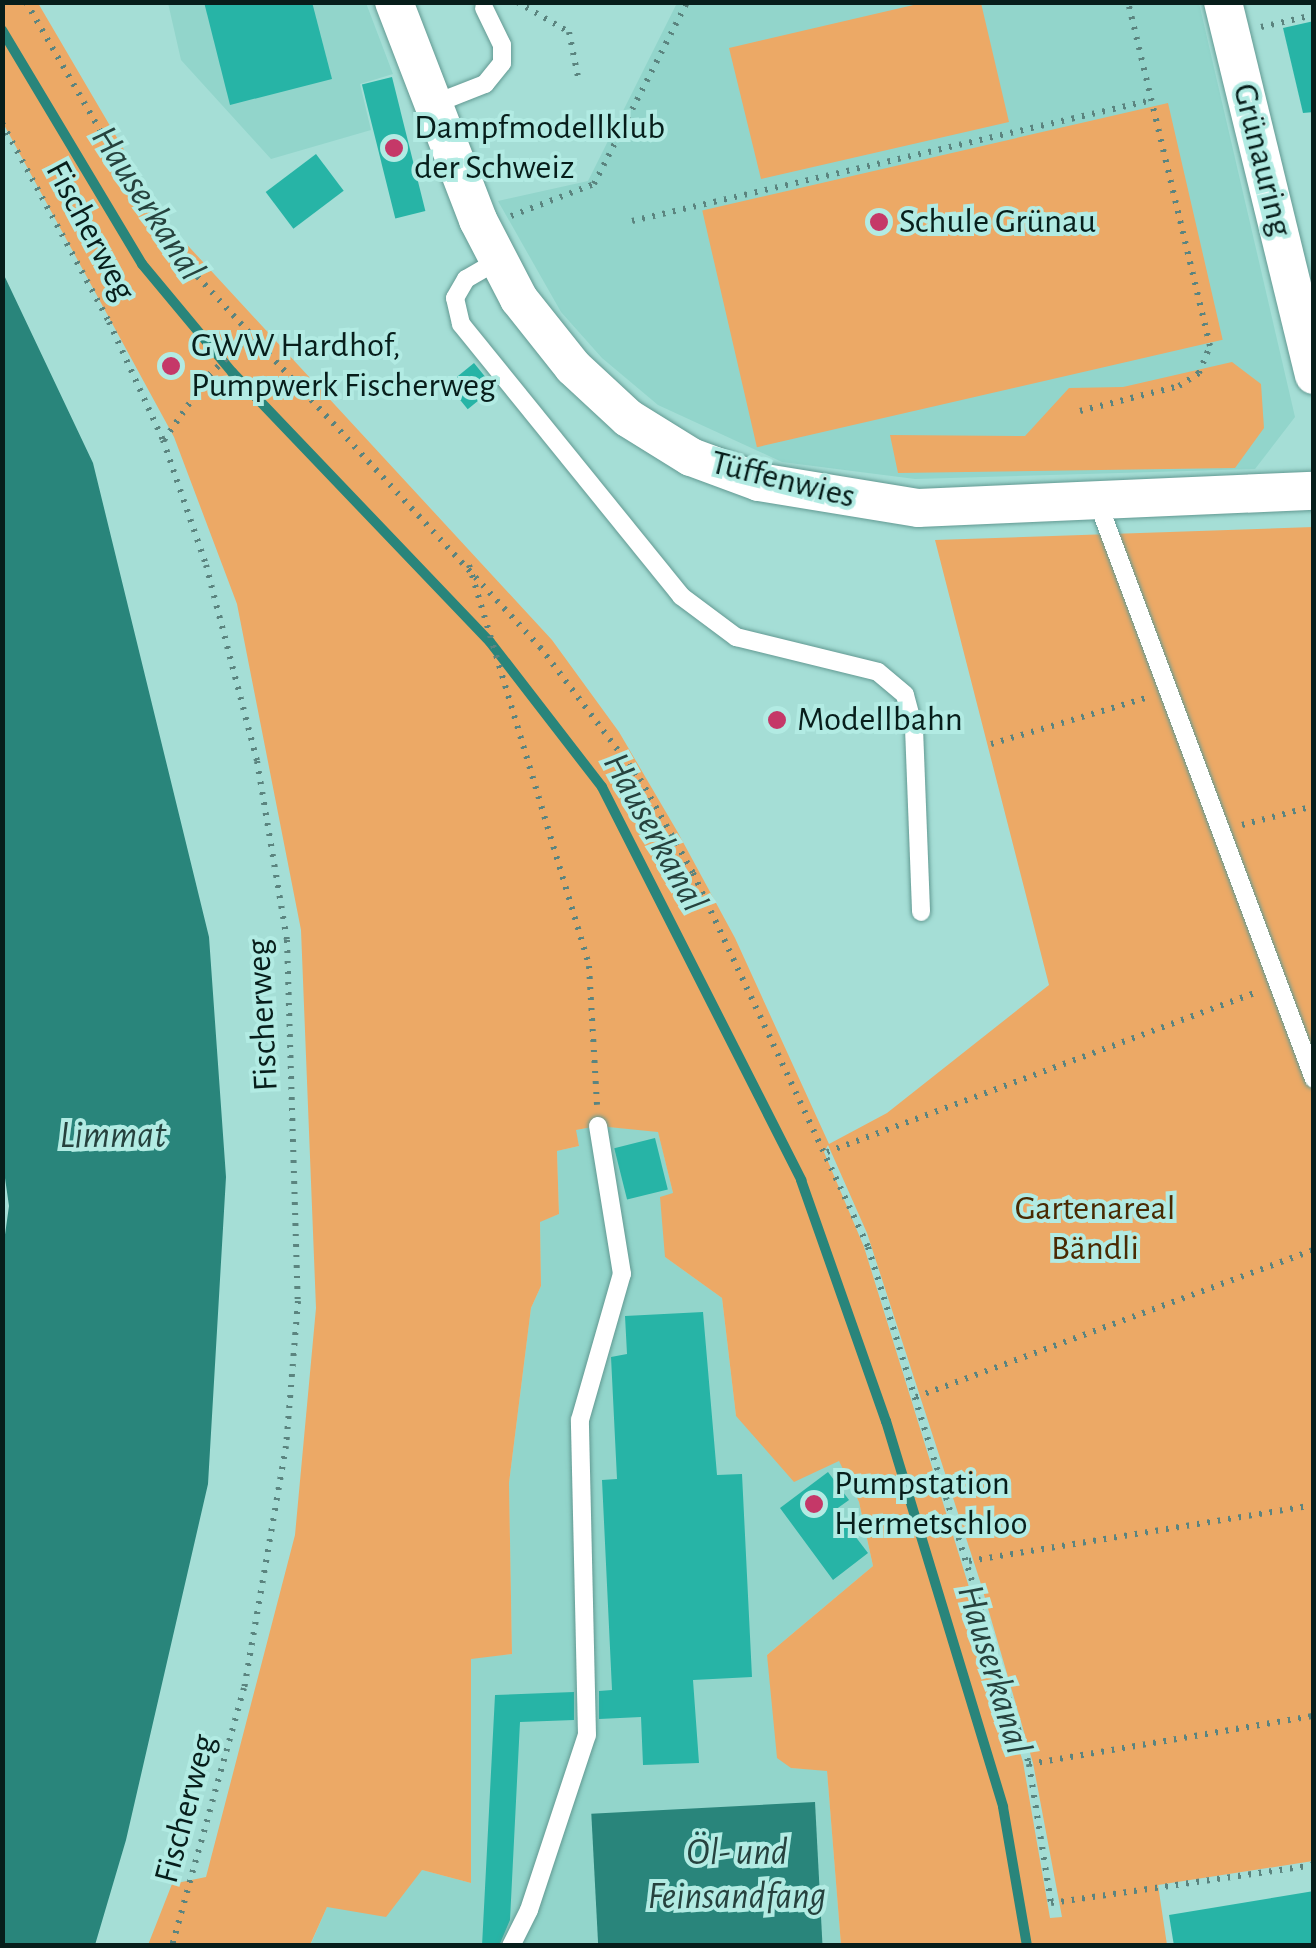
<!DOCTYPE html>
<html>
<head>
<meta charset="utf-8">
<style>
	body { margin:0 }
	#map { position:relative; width:1316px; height:1948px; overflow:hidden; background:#a5ded6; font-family:"Alegreya Sans",sans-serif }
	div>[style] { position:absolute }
	.built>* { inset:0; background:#92d5cb }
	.green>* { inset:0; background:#eca966; transform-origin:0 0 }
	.water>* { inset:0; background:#29857b; transform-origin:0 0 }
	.stream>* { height:10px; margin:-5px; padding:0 5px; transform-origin:5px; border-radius:5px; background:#29857b }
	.building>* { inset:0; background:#27b4a6; transform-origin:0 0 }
	.path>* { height:6px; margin-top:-3px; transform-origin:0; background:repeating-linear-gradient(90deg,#5b847f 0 2.5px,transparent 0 10.5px) }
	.roads { filter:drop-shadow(0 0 2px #629992) drop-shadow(0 0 2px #629992) }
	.lane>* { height:18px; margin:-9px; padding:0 9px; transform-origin:9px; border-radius:9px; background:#fff }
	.street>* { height:38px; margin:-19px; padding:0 19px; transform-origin:19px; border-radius:19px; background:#fff }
	.dots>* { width:28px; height:28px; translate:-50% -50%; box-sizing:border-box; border:5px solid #b2ebe3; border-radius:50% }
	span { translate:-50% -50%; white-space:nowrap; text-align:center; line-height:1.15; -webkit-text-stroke:8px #b2ebe3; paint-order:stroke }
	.poi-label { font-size:35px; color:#071e1b }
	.left { translate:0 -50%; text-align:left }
	.street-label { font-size:35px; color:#071e1b }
	.park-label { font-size:35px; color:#492901 }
	.water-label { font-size:38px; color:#26423e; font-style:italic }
	.frame { position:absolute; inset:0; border:5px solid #071e1b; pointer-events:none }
</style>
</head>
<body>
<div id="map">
	<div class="built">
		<div style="clip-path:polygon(168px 3px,366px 3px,393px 74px,360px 84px,371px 130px,271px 159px,181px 60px)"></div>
		<div style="clip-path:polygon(677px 3px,1199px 3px,1295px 417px,1255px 469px,915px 479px,782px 462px,658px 405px,602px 358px,561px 312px,498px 201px,588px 181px)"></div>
		<div style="clip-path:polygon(598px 1126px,658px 1131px,673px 1193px,665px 1257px,722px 1298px,736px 1416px,839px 1460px,859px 1502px,873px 1566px,767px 1655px,791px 1768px,827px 1770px,841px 1945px,310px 1946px,327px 1907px,422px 1870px,471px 1883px,470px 1658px,512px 1654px,509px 1483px,531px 1308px,541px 1286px,540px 1221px,559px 1214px,557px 1151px,579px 1146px,575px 1130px)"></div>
	</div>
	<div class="green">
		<div style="clip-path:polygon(evenodd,3px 3px,38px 3px,167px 223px,552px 640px,619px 732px,677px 831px,735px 938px,829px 1144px,887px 1113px,1049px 985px,935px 540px,1313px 527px,1313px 1861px,1158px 1885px,1167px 1945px,841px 1945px,827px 1771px,791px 1768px,777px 1758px,767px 1655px,873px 1566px,859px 1502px,839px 1461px,794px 1482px,736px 1416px,722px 1298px,665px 1257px,660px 1197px,673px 1193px,658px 1132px,598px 1126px,576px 1130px,579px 1146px,557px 1151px,559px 1214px,540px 1222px,541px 1286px,531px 1308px,509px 1483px,512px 1654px,471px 1659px,471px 1883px,422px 1870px,386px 1917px,327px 1907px,310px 1945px,148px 1945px,172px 1884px,206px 1877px,295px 1535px,316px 1308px,301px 930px,237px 604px,174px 437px,3px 123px,3px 3px,828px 1145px,867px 1233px,980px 1581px,1033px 1763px,1062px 1917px,1050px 1918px,1023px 1762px,864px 1247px,824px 1152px,828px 1145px)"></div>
		<div style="clip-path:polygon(922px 3px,981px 3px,1009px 122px,761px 179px,729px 48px)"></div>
		<div style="left:1168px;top:103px;width:243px;height:478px;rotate:77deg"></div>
		<div style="clip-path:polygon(1232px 362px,1261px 384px,1264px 428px,1235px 468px,898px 473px,890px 435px,1025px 436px,1069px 388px,1123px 387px)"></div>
	</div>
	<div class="water">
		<div style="clip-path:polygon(3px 273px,93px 463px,209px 937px,226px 1177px,208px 1484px,126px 1840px,95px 1945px,3px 1945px,2px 1256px,9px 1206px,2px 1157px)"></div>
		<div style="left:815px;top:1802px;width:143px;height:224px;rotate:87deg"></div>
	</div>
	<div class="stream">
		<div style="left:2px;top:30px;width:273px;rotate:59.1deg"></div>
		<div style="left:142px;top:264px;width:141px;rotate:50.2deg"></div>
		<div style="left:232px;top:372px;width:373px;rotate:46.3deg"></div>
		<div style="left:490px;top:642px;width:183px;rotate:52.3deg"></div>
		<div style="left:602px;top:787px;width:441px;rotate:63.1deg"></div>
		<div style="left:801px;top:1180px;width:256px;rotate:70.6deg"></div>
		<div style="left:886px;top:1421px;width:403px;rotate:73.1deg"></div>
		<div style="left:1003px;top:1807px;width:141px;rotate:80.2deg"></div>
	</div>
	<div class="building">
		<div style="clip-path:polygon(204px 2px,312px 2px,332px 79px,230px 105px)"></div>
		<div style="clip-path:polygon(1314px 21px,1314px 112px,1303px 113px,1283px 28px)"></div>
		<div style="left:392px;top:77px;width:138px;height:31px;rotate:76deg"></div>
		<div style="left:316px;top:154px;width:46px;height:63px;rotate:53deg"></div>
		<div style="left:474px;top:363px;width:32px;height:34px;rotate:51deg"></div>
		<div style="left:655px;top:1138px;width:53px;height:42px;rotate:76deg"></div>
		<div style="clip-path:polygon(703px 1312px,717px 1475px,742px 1474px,752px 1677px,693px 1680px,699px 1763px,643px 1765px,641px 1717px,599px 1719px,599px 1691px,612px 1690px,602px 1480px,617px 1479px,611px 1357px,627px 1354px,625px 1316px)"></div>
		<div style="clip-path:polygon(828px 1472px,849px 1500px,835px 1510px,868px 1553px,833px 1580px,780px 1508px)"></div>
		<div style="clip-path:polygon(574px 1692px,574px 1720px,520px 1722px,510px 1920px,499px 1946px,482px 1946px,495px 1695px)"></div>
		<div style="clip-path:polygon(1314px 1891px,1314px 1946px,1174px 1946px,1169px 1915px)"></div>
	</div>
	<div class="path">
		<div style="left:26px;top:2px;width:240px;rotate:60deg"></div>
		<div style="left:146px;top:210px;width:63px;rotate:54deg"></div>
		<div style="left:183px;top:261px;width:526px;rotate:47.24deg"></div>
		<div style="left:540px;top:647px;width:166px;rotate:52.9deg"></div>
		<div style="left:640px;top:779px;width:108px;rotate:60.6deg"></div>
		<div style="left:693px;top:873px;width:413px;rotate:64.9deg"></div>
		<div style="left:868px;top:1247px;width:541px;rotate:72.7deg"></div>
		<div style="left:1029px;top:1764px;width:141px;rotate:81deg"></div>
		<div style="left:1051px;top:1903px;width:266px;rotate:-8.2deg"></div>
		<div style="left:517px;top:2px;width:60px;rotate:30deg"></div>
		<div style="left:569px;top:32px;width:51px;rotate:78.7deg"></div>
		<div style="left:1261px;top:27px;width:54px;rotate:-12.8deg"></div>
		<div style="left:2px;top:123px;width:226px;rotate:61.7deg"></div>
		<div style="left:109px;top:322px;width:130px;rotate:65.4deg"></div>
		<div style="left:163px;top:440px;width:132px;rotate:71deg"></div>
		<div style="left:206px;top:565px;width:203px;rotate:75.4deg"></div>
		<div style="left:257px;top:761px;width:181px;rotate:80.5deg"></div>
		<div style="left:287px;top:940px;width:361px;rotate:88.3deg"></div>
		<div style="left:298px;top:1301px;width:145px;rotate:94.7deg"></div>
		<div style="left:286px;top:1446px;width:246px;rotate:99.8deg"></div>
		<div style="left:244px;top:1688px;width:268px;rotate:105.6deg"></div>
		<div style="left:511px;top:216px;width:89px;rotate:-21.1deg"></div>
		<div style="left:594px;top:184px;width:204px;rotate:-62.9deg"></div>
		<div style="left:632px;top:221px;width:534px;rotate:-13.1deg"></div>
		<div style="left:1080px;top:411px;width:102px;rotate:-14.2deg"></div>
		<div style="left:1179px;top:386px;width:24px;rotate:-33deg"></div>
		<div style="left:1199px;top:373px;width:29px;rotate:-68deg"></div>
		<div style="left:1210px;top:346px;width:354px;rotate:-103.4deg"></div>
		<div style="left:164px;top:440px;width:79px;rotate:-55.3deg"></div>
		<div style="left:209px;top:375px;width:59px;rotate:-43.6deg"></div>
		<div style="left:469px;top:565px;width:419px;rotate:73.3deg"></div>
		<div style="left:589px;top:966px;width:139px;rotate:86.7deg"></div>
		<div style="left:991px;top:744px;width:161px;rotate:-16.6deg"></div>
		<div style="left:1242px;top:825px;width:74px;rotate:-14.8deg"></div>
		<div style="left:827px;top:1152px;width:460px;rotate:-20.4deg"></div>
		<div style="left:916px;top:1397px;width:424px;rotate:-20.3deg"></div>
		<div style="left:969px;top:1561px;width:350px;rotate:-9.2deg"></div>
		<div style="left:1029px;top:1764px;width:289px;rotate:-9.6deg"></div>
		<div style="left:2px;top:1943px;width:8px;rotate:23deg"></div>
	</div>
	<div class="roads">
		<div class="lane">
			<div style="left:434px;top:104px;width:55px;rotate:-21.4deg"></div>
			<div style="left:485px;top:84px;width:27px;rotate:-51deg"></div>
			<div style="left:502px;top:63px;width:18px;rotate:-90deg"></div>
			<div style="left:502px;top:45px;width:41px;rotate:-115.9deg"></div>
			<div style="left:499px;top:260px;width:38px;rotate:150deg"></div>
			<div style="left:466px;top:279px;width:22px;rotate:120deg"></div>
			<div style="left:455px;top:298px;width:27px;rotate:77deg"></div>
			<div style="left:461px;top:324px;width:350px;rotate:51deg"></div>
			<div style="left:681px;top:596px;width:69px;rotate:36.7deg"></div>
			<div style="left:736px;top:637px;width:146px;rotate:13.8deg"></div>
			<div style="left:878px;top:672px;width:35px;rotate:40deg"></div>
			<div style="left:905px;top:695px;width:34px;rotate:75deg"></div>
			<div style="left:914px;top:728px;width:184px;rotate:87.8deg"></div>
			<div style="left:1098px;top:503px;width:615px;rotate:69.44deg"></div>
			<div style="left:511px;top:1946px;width:40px;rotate:-63.4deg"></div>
			<div style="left:529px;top:1910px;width:184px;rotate:-71.7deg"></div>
			<div style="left:587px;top:1735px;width:315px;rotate:-91.3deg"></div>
			<div style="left:580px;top:1420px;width:152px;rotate:-74deg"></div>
			<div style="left:622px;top:1274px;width:150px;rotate:-99.2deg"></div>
		</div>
		<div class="street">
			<div style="left:394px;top:2px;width:234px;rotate:68.9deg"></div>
			<div style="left:478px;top:220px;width:89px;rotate:62.6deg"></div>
			<div style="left:519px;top:299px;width:87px;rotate:51.5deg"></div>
			<div style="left:573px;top:367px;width:75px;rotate:42.8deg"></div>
			<div style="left:628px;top:418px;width:74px;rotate:31.8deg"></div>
			<div style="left:691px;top:457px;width:72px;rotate:20.2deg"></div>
			<div style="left:759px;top:482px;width:161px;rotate:9.3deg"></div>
			<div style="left:918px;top:508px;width:396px;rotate:-2.5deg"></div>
			<div style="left:1223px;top:2px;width:384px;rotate:76.3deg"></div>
		</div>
	</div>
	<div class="dots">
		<div style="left:394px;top:148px;background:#c53868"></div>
		<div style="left:879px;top:222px;background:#c53868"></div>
		<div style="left:171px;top:366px;background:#c53868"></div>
		<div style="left:777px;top:720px;background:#c53868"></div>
		<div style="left:814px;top:1504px;background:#c53868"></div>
	</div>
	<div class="poi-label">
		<span class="left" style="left:414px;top:148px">Dampfmodellklub<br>der Schweiz</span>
		<span class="left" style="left:899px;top:222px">Schule Grünau</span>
		<span class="left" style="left:191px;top:366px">GWW Hardhof,<br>Pumpwerk Fischerweg</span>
		<span class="left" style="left:797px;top:720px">Modellbahn</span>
		<span class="left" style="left:834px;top:1504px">Pumpstation<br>Hermetschloo</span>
	</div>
	<div class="street-label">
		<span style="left:1262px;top:160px;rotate:76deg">Grünauring</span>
		<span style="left:90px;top:231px;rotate:62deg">Fischerweg</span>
		<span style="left:783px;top:480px;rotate:14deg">Tüffenwies</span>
		<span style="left:263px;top:1015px;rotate:-93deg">Fischerweg</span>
		<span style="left:186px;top:1809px;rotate:-75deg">Fischerweg</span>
	</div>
	<div class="park-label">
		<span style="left:1095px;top:1229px">Gartenareal<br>Bändli</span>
	</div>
	<div class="water-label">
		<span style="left:147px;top:204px;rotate:57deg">Hauserkanal</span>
		<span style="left:654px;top:833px;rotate:61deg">Hauserkanal</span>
		<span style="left:113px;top:1137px">Limmat</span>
		<span style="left:993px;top:1670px;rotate:73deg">Hauserkanal</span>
		<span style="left:737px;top:1876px">Öl- und<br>Feinsandfang</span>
	</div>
	<div class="frame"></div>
</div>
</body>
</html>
